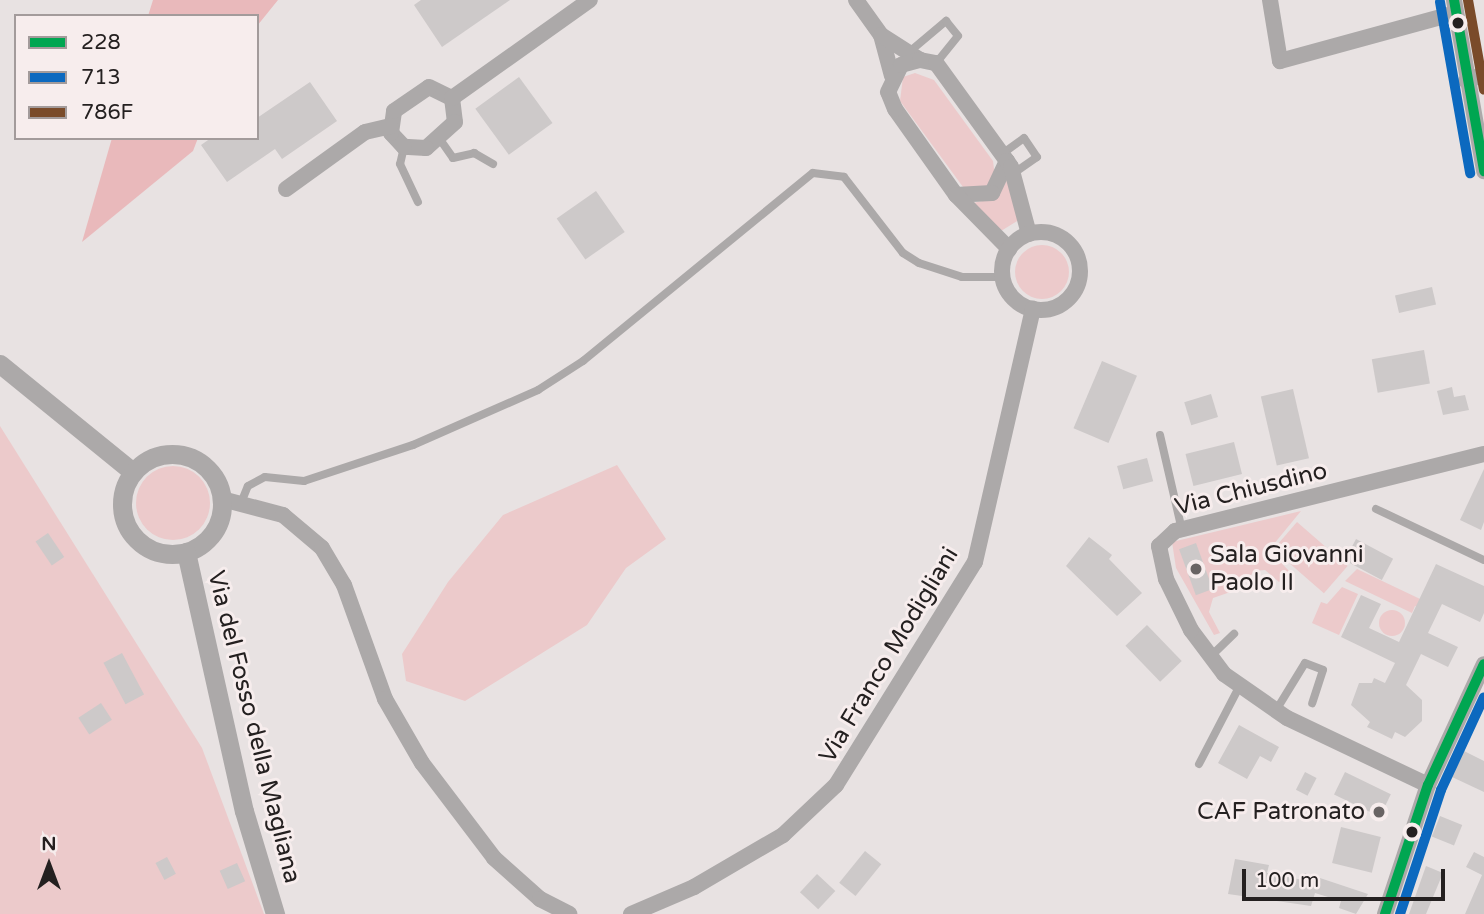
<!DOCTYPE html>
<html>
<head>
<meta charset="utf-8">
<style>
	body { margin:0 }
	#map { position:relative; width:1484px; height:914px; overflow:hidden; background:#e8e2e2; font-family:"Varela Round",sans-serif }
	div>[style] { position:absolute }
	.green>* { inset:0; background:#eccacb; transform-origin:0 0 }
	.round { border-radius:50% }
	.forest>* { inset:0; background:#e9b9bb }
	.building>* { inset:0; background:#cdc9c9; transform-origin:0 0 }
	.service>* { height:8px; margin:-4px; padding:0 4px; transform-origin:4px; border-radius:4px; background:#aca9a9 }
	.minor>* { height:16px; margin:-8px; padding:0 8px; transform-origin:8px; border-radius:8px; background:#aca9a9 }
	.minor>.ring { margin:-8px; padding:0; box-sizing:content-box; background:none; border:16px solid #aca9a9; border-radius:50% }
	.tertiary>* { height:19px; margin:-9.5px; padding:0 9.5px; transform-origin:9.5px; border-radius:9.5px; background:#aca9a9 }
	.tertiary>.ring { margin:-9.5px; padding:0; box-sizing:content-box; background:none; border:19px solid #aca9a9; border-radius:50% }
	.bus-1>* { height:10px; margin:-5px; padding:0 5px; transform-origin:5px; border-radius:5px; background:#00a651 }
	.bus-2>* { height:10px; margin:-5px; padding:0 5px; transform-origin:5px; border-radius:5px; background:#0c69bf }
	.bus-3>* { height:10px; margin:-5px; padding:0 5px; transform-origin:5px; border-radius:5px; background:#7a4b2a }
	.dots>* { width:19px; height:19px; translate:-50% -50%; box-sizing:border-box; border:4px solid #f7eded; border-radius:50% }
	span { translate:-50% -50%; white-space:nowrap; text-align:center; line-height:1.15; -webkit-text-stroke:6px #f7eded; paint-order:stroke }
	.street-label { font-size:24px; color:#242020 }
	.poi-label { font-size:24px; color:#242020 }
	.left { translate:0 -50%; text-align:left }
	.right { translate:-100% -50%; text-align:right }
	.legend { position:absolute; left:14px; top:14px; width:245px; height:126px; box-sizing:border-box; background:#f7eded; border:2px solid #a39b9b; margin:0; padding:9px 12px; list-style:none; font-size:21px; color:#242020 }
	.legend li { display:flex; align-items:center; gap:14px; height:35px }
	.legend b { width:35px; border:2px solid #a39b9b }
	.north { position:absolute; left:14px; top:830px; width:70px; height:70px; -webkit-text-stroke:5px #f7eded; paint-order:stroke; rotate:0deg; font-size:19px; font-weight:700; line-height:28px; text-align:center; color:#242020 }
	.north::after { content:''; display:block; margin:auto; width:24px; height:32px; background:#242020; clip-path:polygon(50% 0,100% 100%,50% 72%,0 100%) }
	.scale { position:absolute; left:1242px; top:869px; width:203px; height:32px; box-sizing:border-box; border:4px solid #242020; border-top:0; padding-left:9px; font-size:21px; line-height:24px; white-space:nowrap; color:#242020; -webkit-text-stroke:5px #f7eded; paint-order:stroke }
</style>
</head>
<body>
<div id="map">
	<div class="green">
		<div style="clip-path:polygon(915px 73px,934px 80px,993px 161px,995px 177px,986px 188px,963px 187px,900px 101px,903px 77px)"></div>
		<div style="clip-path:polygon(1010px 175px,1022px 218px,1001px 231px,968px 204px,997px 198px)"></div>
		<div class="round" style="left:1015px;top:245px;width:54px;height:54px"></div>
		<div style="clip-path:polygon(0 426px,202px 748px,264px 914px,0 914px)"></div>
		<div style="clip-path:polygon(617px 465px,666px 539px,626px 568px,587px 625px,465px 701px,406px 681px,402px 654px,448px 582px,503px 515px)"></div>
		<div class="round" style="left:136px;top:466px;width:74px;height:74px"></div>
		<div style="clip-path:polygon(1301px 511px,1269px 550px,1290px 572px,1279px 582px,1265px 570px,1254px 571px,1242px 588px,1213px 598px,1209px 612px,1220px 633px,1214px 635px,1176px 568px,1172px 542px)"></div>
		<div style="left:1297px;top:522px;width:67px;height:36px;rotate:41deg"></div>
		<div style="clip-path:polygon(1357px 569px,1437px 607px,1434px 615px,1415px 606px,1412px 613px,1345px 581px)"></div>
		<div style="clip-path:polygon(1342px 587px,1358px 594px,1339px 635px,1312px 623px,1321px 602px,1327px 604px)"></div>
		<div class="round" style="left:1379px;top:610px;width:26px;height:26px"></div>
	</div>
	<div class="forest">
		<div style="clip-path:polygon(153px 0,278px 0,257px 26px,257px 16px,148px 16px)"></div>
		<div style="clip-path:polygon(112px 138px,198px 138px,193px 151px,82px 242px)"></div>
	</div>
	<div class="building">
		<div style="clip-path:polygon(421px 0,510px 0,442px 47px,414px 5px)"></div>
		<div style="left:519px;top:77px;width:57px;height:54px;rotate:54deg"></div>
		<div style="clip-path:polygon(310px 82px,337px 121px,282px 159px,275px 149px,227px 182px,201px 145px,211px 138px,257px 138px,257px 118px)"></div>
		<div style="left:596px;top:191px;width:50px;height:48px;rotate:55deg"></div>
		<div style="left:1432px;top:287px;width:18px;height:38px;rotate:77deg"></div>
		<div style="left:1424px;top:350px;width:34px;height:53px;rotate:80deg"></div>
		<div style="left:1102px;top:361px;width:38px;height:73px;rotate:23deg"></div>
		<div style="clip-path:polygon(1452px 387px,1454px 397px,1465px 395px,1469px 410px,1443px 415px,1437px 391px)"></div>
		<div style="left:1293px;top:389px;width:71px;height:33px;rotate:77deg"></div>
		<div style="left:1211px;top:394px;width:24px;height:28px;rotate:73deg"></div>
		<div style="left:1234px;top:442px;width:33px;height:50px;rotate:76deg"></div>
		<div style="left:1147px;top:458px;width:24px;height:31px;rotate:75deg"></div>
		<div style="clip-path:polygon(1484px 469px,1484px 522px,1481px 530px,1460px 520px)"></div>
		<div style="left:48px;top:533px;width:29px;height:15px;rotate:56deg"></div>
		<div style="clip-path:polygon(1089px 537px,1112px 555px,1109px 559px,1142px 593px,1117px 616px,1066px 566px)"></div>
		<div style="left:1356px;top:539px;width:42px;height:24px;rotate:28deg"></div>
		<div style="left:1196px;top:543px;width:49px;height:18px;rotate:70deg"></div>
		<div style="clip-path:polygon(1436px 564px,1484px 586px,1484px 613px,1480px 622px,1442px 604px,1428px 633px,1458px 647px,1448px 667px,1421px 654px,1406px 685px,1422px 700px,1422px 721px,1405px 737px,1395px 732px,1392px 739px,1367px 727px,1370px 722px,1351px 705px,1359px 683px,1372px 683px,1374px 678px,1385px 683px,1395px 663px,1341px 637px,1361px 595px,1381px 604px,1369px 628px,1399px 642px)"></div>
		<div style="left:1147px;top:625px;width:50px;height:30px;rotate:46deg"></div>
		<div style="left:122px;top:653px;width:47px;height:21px;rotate:62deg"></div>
		<div style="left:101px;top:703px;width:20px;height:27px;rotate:57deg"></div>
		<div style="clip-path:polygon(1239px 725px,1279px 747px,1271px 762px,1260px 756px,1247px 779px,1218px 763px)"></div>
		<div style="clip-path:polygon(1464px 751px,1484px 761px,1484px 792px,1452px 777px)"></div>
		<div style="left:1305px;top:772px;width:13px;height:20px;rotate:27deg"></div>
		<div style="left:1345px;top:772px;width:51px;height:25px;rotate:26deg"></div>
		<div style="left:1440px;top:816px;width:24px;height:22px;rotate:22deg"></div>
		<div style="left:1341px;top:827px;width:41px;height:37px;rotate:14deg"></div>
		<div style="left:865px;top:851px;width:21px;height:41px;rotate:39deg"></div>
		<div style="clip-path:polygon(1474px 852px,1484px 857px,1484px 914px,1465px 914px,1482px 875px,1466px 867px)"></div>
		<div style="left:167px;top:857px;width:19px;height:13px;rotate:62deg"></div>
		<div style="clip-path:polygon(1235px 859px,1269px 865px,1267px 873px,1303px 880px,1305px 873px,1368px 894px,1356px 914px,1339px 908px,1341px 901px,1315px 893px,1311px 906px,1228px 894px)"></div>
		<div style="left:237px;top:863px;width:20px;height:19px;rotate:66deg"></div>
		<div style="clip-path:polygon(1426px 866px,1443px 873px,1426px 914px,1409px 914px)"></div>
		<div style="left:817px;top:874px;width:25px;height:25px;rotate:43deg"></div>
	</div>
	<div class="service">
		<div style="left:908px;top:53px;width:50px;rotate:-40.1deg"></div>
		<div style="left:946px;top:21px;width:19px;rotate:51deg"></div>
		<div style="left:958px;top:36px;width:35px;rotate:129deg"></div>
		<div style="left:439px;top:138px;width:24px;rotate:55deg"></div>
		<div style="left:453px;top:158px;width:22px;rotate:-13deg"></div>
		<div style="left:474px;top:153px;width:22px;rotate:30deg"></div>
		<div style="left:404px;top:147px;width:17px;rotate:103deg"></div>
		<div style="left:400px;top:164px;width:42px;rotate:64.7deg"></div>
		<div style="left:1002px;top:154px;width:27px;rotate:-36deg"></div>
		<div style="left:1024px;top:138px;width:23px;rotate:56deg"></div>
		<div style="left:1037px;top:157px;width:28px;rotate:145deg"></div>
		<div style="left:1160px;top:435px;width:98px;rotate:77deg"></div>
		<div style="left:241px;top:503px;width:18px;rotate:-68deg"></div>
		<div style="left:248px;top:486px;width:19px;rotate:-28deg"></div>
		<div style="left:265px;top:477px;width:39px;rotate:6deg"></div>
		<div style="left:304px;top:481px;width:115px;rotate:-18.3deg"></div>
		<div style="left:413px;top:445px;width:137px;rotate:-23.7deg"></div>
		<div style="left:538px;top:390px;width:54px;rotate:-32.8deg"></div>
		<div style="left:583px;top:361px;width:297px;rotate:-39.3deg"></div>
		<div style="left:813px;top:173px;width:31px;rotate:7deg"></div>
		<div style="left:844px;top:177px;width:96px;rotate:52.2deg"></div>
		<div style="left:903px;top:253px;width:19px;rotate:32deg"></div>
		<div style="left:919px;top:263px;width:45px;rotate:18deg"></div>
		<div style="left:962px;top:277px;width:40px"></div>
		<div style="left:1376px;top:509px;width:119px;rotate:25.3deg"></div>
		<div style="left:1209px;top:658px;width:35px;rotate:-44deg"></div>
		<div style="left:1275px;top:712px;width:57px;rotate:-58.5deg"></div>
		<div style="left:1305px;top:663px;width:19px;rotate:21deg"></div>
		<div style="left:1323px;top:670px;width:35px;rotate:108deg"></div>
		<div style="left:1199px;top:764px;width:87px;rotate:-62.5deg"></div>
	</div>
	<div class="minor">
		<div style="left:856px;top:0;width:43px;rotate:54.5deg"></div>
		<div style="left:1270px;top:0;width:62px;rotate:80.7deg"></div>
		<div style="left:1280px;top:61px;width:182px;rotate:-15.3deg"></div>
		<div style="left:1454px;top:0;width:174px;rotate:80deg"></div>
		<div style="left:892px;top:76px;width:42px;rotate:-105deg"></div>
		<div style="left:881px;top:35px;width:46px;rotate:32.7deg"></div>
		<div style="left:1466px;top:81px;width:19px;rotate:-21deg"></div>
		<div style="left:429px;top:87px;width:25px;rotate:26deg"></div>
		<div style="left:452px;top:98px;width:24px;rotate:83deg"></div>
		<div style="left:455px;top:122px;width:39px;rotate:138deg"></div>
		<div style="left:426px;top:148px;width:22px;rotate:-177deg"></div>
		<div style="left:404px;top:147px;width:19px;rotate:-133deg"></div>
		<div style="left:391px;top:133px;width:22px;rotate:-82deg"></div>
		<div style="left:394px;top:111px;width:42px;rotate:-34.4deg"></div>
		<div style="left:452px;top:98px;width:169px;rotate:-35.4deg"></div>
		<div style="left:1007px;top:161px;width:35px;rotate:115deg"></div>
		<div style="left:992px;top:193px;width:36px;rotate:177deg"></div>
		<div style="left:956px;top:195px;width:105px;rotate:-125.3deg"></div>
		<div style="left:895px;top:109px;width:18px;rotate:-112deg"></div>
		<div style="left:888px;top:92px;width:30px;rotate:-64deg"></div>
		<div style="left:901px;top:65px;width:20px;rotate:-15deg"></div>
		<div style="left:920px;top:60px;width:16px;rotate:11deg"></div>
		<div style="left:936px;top:63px;width:121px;rotate:54.1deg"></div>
		<div style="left:1007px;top:161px;width:7px;rotate:56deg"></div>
		<div style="left:1011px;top:167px;width:69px;rotate:75deg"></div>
		<div style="left:286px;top:189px;width:97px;rotate:-35.8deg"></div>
		<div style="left:365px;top:132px;width:26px;rotate:-13deg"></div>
		<div style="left:956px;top:195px;width:76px;rotate:45.5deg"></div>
		<div class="ring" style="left:1002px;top:232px;width:62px;height:62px"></div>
		<div style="left:222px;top:499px;width:63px;rotate:14.7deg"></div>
		<div style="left:283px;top:515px;width:51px;rotate:40.2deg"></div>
		<div style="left:322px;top:548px;width:43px;rotate:59.3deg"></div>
		<div style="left:344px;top:585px;width:121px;rotate:70.2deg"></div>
		<div style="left:385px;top:699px;width:74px;rotate:60deg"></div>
		<div style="left:422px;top:763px;width:119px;rotate:52.8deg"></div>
		<div style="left:494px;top:858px;width:62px;rotate:41.7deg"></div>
		<div style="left:540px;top:899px;width:33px;rotate:27deg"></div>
		<div style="left:1428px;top:785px;width:156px;rotate:-154.6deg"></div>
		<div style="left:1287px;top:718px;width:77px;rotate:-145.1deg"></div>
		<div style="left:1224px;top:674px;width:55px;rotate:-126.9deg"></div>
		<div style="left:1191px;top:630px;width:57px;rotate:-116.1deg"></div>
		<div style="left:1166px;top:579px;width:34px;rotate:-102deg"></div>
		<div style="left:1159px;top:546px;width:22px;rotate:-43deg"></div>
		<div style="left:1175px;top:531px;width:318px;rotate:-14deg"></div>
		<div style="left:631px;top:914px;width:69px;rotate:-23.2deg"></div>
		<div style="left:694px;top:887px;width:103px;rotate:-30.3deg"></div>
		<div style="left:783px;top:835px;width:73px;rotate:-43.3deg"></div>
		<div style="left:836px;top:785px;width:263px;rotate:-58.1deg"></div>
		<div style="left:975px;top:562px;width:260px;rotate:-77.1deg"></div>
		<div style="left:1385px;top:914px;width:136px;rotate:-71.6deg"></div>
		<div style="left:1428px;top:785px;width:133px;rotate:-65.2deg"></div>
	</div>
	<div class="tertiary">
		<div style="left:0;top:364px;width:171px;rotate:39.1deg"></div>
		<div class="ring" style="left:122px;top:454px;width:81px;height:81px"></div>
		<div style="left:186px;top:552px;width:265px;rotate:77.4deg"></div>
		<div style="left:244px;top:811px;width:108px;rotate:73.2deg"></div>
	</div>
	<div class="bus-1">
		<div style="left:1454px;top:0;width:174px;rotate:80deg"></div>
		<div style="left:1385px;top:914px;width:136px;rotate:-71.6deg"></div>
		<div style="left:1428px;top:785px;width:133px;rotate:-65.2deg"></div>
	</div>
	<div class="bus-2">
		<div style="left:1440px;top:2px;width:174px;rotate:80deg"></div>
		<div style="left:1400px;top:914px;width:131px;rotate:-71.7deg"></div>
		<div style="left:1441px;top:790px;width:102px;rotate:-65.2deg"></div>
	</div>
	<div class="bus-3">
		<div style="left:1468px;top:0;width:91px;rotate:79.9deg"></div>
	</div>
	<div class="dots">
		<div style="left:1458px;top:23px;background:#242020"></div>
		<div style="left:1196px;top:569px;background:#696464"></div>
		<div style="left:1379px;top:812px;background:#696464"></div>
		<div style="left:1412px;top:832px;background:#242020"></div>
	</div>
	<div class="street-label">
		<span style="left:1251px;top:489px;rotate:-14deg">Via Chiusdino</span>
		<span style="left:889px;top:655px;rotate:-59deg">Via Franco Modigliani</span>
		<span style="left:254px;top:727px;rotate:76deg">Via del Fosso della Magliana</span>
	</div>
	<div class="poi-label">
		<span class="left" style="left:1210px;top:569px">Sala Giovanni<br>Paolo II</span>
		<span class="right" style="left:1365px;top:812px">CAF Patronato</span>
	</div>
	<ul class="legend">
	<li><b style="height:9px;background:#00a651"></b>228</li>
	<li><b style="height:9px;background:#0c69bf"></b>713</li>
	<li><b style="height:9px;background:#7a4b2a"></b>786F</li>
	</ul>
	<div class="north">N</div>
	<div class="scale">100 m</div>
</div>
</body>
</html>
